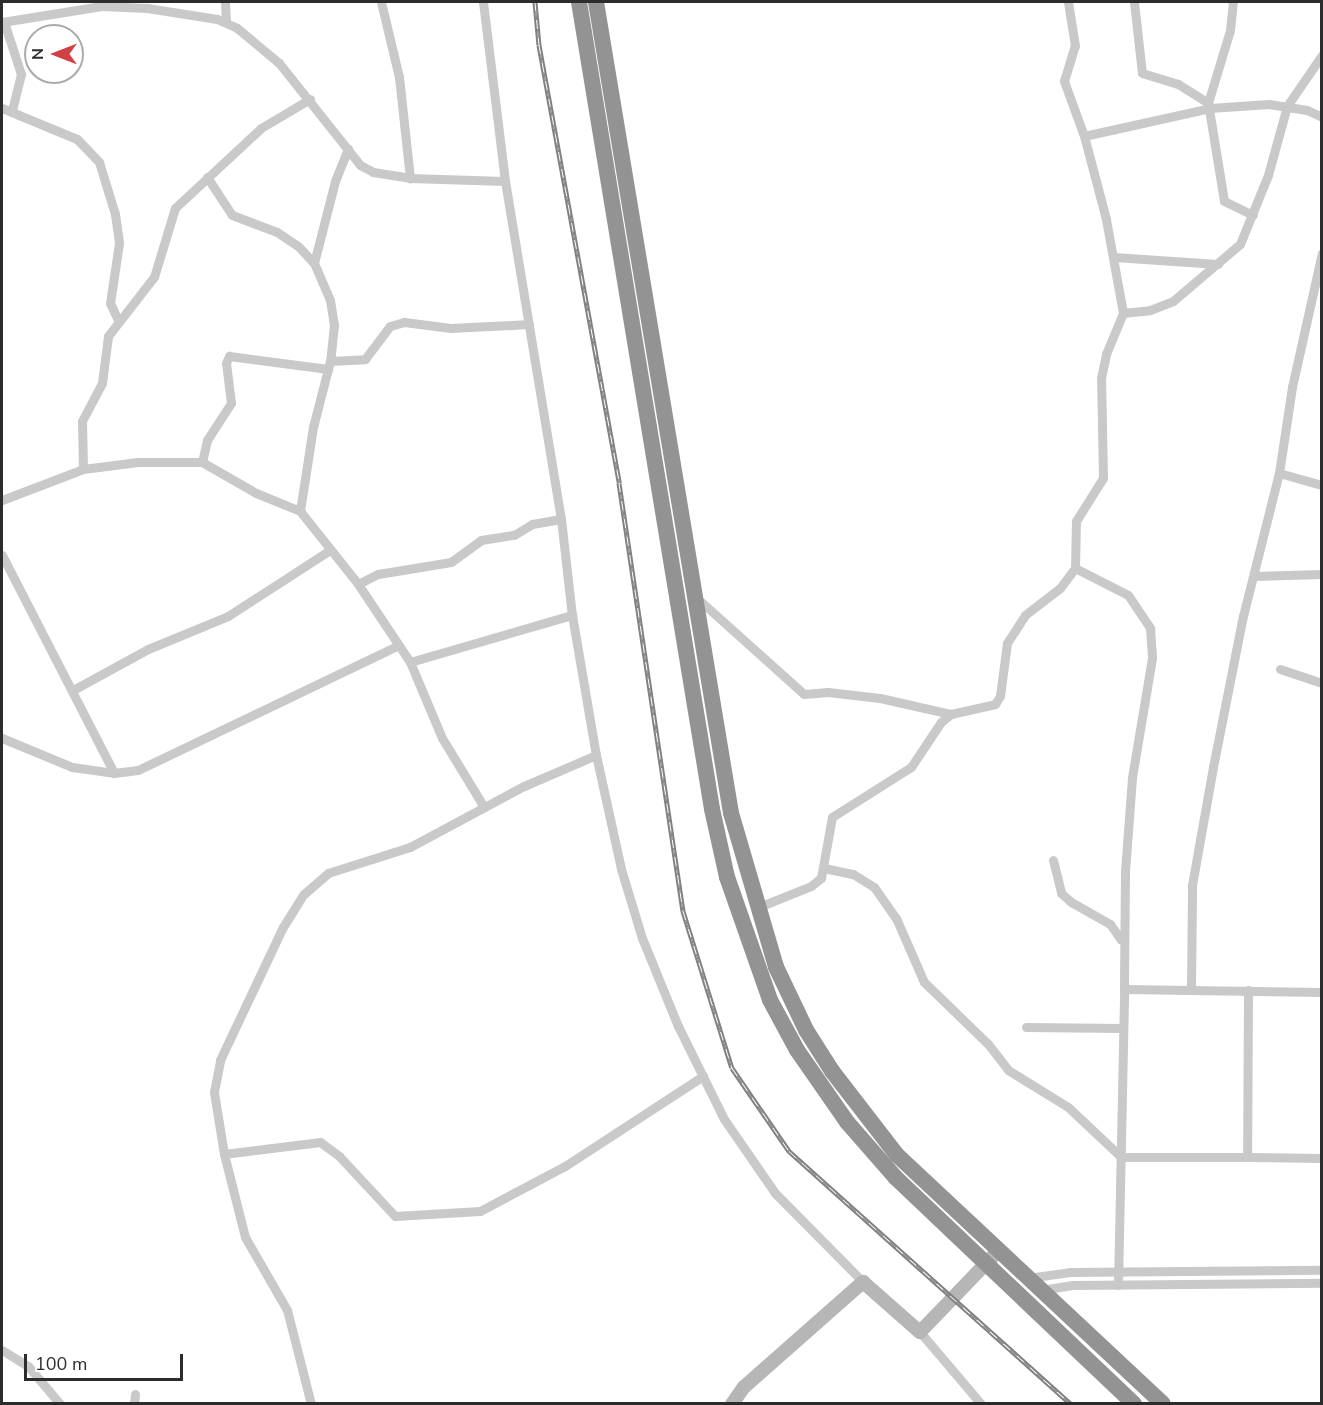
<!DOCTYPE html>
<html>
<head>
<meta charset="utf-8">
<style>
	body { margin:0 }
	#map { position:relative; width:1323px; height:1405px; overflow:hidden; background:#fff; font-family:"Nunito Sans",sans-serif }
	div>[style] { position:absolute }
	.street>* { height:9px; margin:-4.5px; padding:0 4.5px; transform-origin:4.5px; border-radius:4.5px; background:#c9c9c9 }
	.secondary>* { height:14px; margin:-7px; padding:0 7px; transform-origin:7px; border-radius:7px; background:#b6b6b6 }
	.highway>* { height:16px; margin:-8px; padding:0 8px; transform-origin:8px; border-radius:8px; background:#939393 }
	.rail>* { height:5px; margin-top:-2.5px; transform-origin:0; background:repeating-linear-gradient(90deg,#fff 0 9px,#818181 0 18px); box-sizing:border-box; border-block:2px solid #818181 }
	span { translate:-50% -50%; white-space:nowrap; text-align:center; line-height:1.15; -webkit-text-stroke:6px #fff; paint-order:stroke }
	.frame { position:absolute; inset:0; border:3px solid #2c2c2c; pointer-events:none }
	.north { position:absolute; left:24px; top:24px; width:60px; height:60px; box-sizing:border-box; background:#fff; border:2px solid #ababab; border-radius:50%; rotate:270deg; font-size:16px; font-weight:700; line-height:24px; text-align:center; color:#2c2c2c }
	.north::after { content:''; display:block; margin:auto; width:21px; height:27px; background:#d14044; clip-path:polygon(50% 0,100% 100%,50% 72%,0 100%) }
	.scale { position:absolute; left:24px; top:1354px; width:159px; height:27px; box-sizing:border-box; border:3px solid #2c2c2c; border-top:0; padding-left:8px; font-size:18px; line-height:21px; white-space:nowrap; color:#2c2c2c; -webkit-text-stroke:4px #fff; paint-order:stroke }
</style>
</head>
<body>
<div id="map">
	<div class="street">
		<div style="left:225px;top:2px;width:20px;rotate:87deg"></div>
		<div style="left:381px;top:2px;width:77px;rotate:76.5deg"></div>
		<div style="left:399px;top:77px;width:102px;rotate:83.8deg"></div>
		<div style="left:483px;top:2px;width:180px;rotate:83deg"></div>
		<div style="left:505px;top:181px;width:343px;rotate:80.6deg"></div>
		<div style="left:561px;top:519px;width:97px;rotate:83.5deg"></div>
		<div style="left:572px;top:615px;width:142px;rotate:80.3deg"></div>
		<div style="left:596px;top:755px;width:117px;rotate:77.6deg"></div>
		<div style="left:621px;top:869px;width:72px;rotate:73.1deg"></div>
		<div style="left:642px;top:938px;width:95px;rotate:67.8deg"></div>
		<div style="left:678px;top:1026px;width:104px;rotate:63.7deg"></div>
		<div style="left:724px;top:1119px;width:90px;rotate:55.4deg"></div>
		<div style="left:775px;top:1193px;width:125px;rotate:45.3deg"></div>
		<div style="left:1134px;top:2px;width:71px;rotate:83.6deg"></div>
		<div style="left:1142px;top:73px;width:38px;rotate:17deg"></div>
		<div style="left:1178px;top:84px;width:36px;rotate:32deg"></div>
		<div style="left:1208px;top:103px;width:99px;rotate:80.7deg"></div>
		<div style="left:1224px;top:201px;width:32px;rotate:26deg"></div>
		<div style="left:2px;top:22px;width:101px;rotate:-9.1deg"></div>
		<div style="left:102px;top:6px;width:45px;rotate:2.5deg"></div>
		<div style="left:147px;top:8px;width:71px;rotate:8.9deg"></div>
		<div style="left:217px;top:19px;width:22px;rotate:24deg"></div>
		<div style="left:237px;top:28px;width:55px;rotate:39.8deg"></div>
		<div style="left:279px;top:63px;width:130px;rotate:51.5deg"></div>
		<div style="left:360px;top:165px;width:15px;rotate:28deg"></div>
		<div style="left:373px;top:172px;width:37px;rotate:9deg"></div>
		<div style="left:410px;top:178px;width:95px;rotate:1.8deg"></div>
		<div style="left:4px;top:22px;width:55px;rotate:71.9deg"></div>
		<div style="left:21px;top:74px;width:38px;rotate:104deg"></div>
		<div style="left:1208px;top:103px;width:76px;rotate:-73.2deg"></div>
		<div style="left:1230px;top:30px;width:28px;rotate:-84deg"></div>
		<div style="left:2px;top:108px;width:81px;rotate:22.5deg"></div>
		<div style="left:77px;top:139px;width:32px;rotate:46deg"></div>
		<div style="left:99px;top:162px;width:54px;rotate:72.9deg"></div>
		<div style="left:115px;top:214px;width:29px;rotate:82deg"></div>
		<div style="left:119px;top:243px;width:61px;rotate:98.5deg"></div>
		<div style="left:110px;top:303px;width:19px;rotate:65deg"></div>
		<div style="left:1084px;top:136px;width:129px;rotate:-12.5deg"></div>
		<div style="left:1210px;top:108px;width:59px;rotate:-3.9deg"></div>
		<div style="left:1269px;top:104px;width:38px;rotate:9deg"></div>
		<div style="left:1307px;top:110px;width:17px;rotate:25deg"></div>
		<div style="left:207px;top:177px;width:45px;rotate:56.7deg"></div>
		<div style="left:232px;top:215px;width:48px;rotate:20.7deg"></div>
		<div style="left:277px;top:232px;width:25px;rotate:34deg"></div>
		<div style="left:298px;top:246px;width:23px;rotate:47deg"></div>
		<div style="left:314px;top:263px;width:40px;rotate:66.6deg"></div>
		<div style="left:330px;top:300px;width:25px;rotate:81deg"></div>
		<div style="left:334px;top:325px;width:36px;rotate:96deg"></div>
		<div style="left:330px;top:361px;width:68px;rotate:104.4deg"></div>
		<div style="left:313px;top:427px;width:85px;rotate:98.8deg"></div>
		<div style="left:1114px;top:257px;width:104px;rotate:3.9deg"></div>
		<div style="left:314px;top:263px;width:85px;rotate:-75.6deg"></div>
		<div style="left:335px;top:181px;width:35px;rotate:-68deg"></div>
		<div style="left:1123px;top:313px;width:27px;rotate:-6deg"></div>
		<div style="left:1150px;top:310px;width:25px;rotate:-21deg"></div>
		<div style="left:1173px;top:301px;width:88px;rotate:-40.4deg"></div>
		<div style="left:1240px;top:244px;width:74px;rotate:-67.9deg"></div>
		<div style="left:1268px;top:175px;width:72px;rotate:-74.6deg"></div>
		<div style="left:1287px;top:106px;width:62px;rotate:-55.5deg"></div>
		<div style="left:330px;top:361px;width:35px;rotate:-3deg"></div>
		<div style="left:365px;top:359px;width:41px;rotate:-52.9deg"></div>
		<div style="left:390px;top:326px;width:15px;rotate:-16deg"></div>
		<div style="left:404px;top:322px;width:47px;rotate:7.3deg"></div>
		<div style="left:451px;top:328px;width:78px;rotate:-2.9deg"></div>
		<div style="left:202px;top:462px;width:23px;rotate:-77deg"></div>
		<div style="left:207px;top:440px;width:44px;rotate:-57deg"></div>
		<div style="left:231px;top:403px;width:40px;rotate:-97.1deg"></div>
		<div style="left:226px;top:363px;width:8px;rotate:-67deg"></div>
		<div style="left:229px;top:356px;width:100px;rotate:7.5deg"></div>
		<div style="left:83px;top:469px;width:48px;rotate:-91.2deg"></div>
		<div style="left:82px;top:421px;width:43px;rotate:-62.2deg"></div>
		<div style="left:102px;top:383px;width:47px;rotate:-82.7deg"></div>
		<div style="left:108px;top:336px;width:75px;rotate:-52.1deg"></div>
		<div style="left:154px;top:277px;width:72px;rotate:-73.1deg"></div>
		<div style="left:175px;top:208px;width:117px;rotate:-42.9deg"></div>
		<div style="left:261px;top:128px;width:57px;rotate:-30.6deg"></div>
		<div style="left:1279px;top:473px;width:45px;rotate:15.6deg"></div>
		<div style="left:2px;top:500px;width:87px;rotate:-20.9deg"></div>
		<div style="left:83px;top:469px;width:55px;rotate:-7.3deg"></div>
		<div style="left:138px;top:462px;width:64px"></div>
		<div style="left:202px;top:462px;width:62px;rotate:29.9deg"></div>
		<div style="left:256px;top:493px;width:48px;rotate:22.2deg"></div>
		<div style="left:300px;top:511px;width:93px;rotate:51.5deg"></div>
		<div style="left:358px;top:584px;width:94px;rotate:56.3deg"></div>
		<div style="left:410px;top:662px;width:169px;rotate:-16.2deg"></div>
		<div style="left:2px;top:555px;width:245px;rotate:62.8deg"></div>
		<div style="left:1075px;top:568px;width:59px;rotate:27deg"></div>
		<div style="left:1128px;top:595px;width:40px;rotate:56deg"></div>
		<div style="left:1150px;top:628px;width:30px;rotate:86deg"></div>
		<div style="left:1152px;top:658px;width:122px;rotate:99.5deg"></div>
		<div style="left:1132px;top:778px;width:94px;rotate:94.3deg"></div>
		<div style="left:1125px;top:872px;width:117px;rotate:90.5deg"></div>
		<div style="left:1254px;top:576px;width:68px;rotate:-1.7deg"></div>
		<div style="left:358px;top:584px;width:22px;rotate:-27deg"></div>
		<div style="left:378px;top:574px;width:74px;rotate:-9.3deg"></div>
		<div style="left:451px;top:562px;width:37px;rotate:-36deg"></div>
		<div style="left:481px;top:540px;width:33px;rotate:-9deg"></div>
		<div style="left:514px;top:535px;width:21px;rotate:-31deg"></div>
		<div style="left:532px;top:524px;width:29px;rotate:-10deg"></div>
		<div style="left:698px;top:599px;width:142px;rotate:41.9deg"></div>
		<div style="left:804px;top:694px;width:24px;rotate:-5deg"></div>
		<div style="left:828px;top:692px;width:52px;rotate:6.6deg"></div>
		<div style="left:880px;top:698px;width:73px;rotate:12.7deg"></div>
		<div style="left:410px;top:662px;width:82px;rotate:67.2deg"></div>
		<div style="left:442px;top:738px;width:81px;rotate:58.7deg"></div>
		<div style="left:1280px;top:669px;width:44px;rotate:18.4deg"></div>
		<div style="left:73px;top:690px;width:85px;rotate:-28.7deg"></div>
		<div style="left:148px;top:649px;width:87px;rotate:-22.4deg"></div>
		<div style="left:228px;top:616px;width:121px;rotate:-32.9deg"></div>
		<div style="left:2px;top:738px;width:76px;rotate:22.5deg"></div>
		<div style="left:72px;top:767px;width:42px;rotate:8.1deg"></div>
		<div style="left:114px;top:773px;width:24px;rotate:-7deg"></div>
		<div style="left:138px;top:770px;width:287px;rotate:-25.6deg"></div>
		<div style="left:1053px;top:860px;width:34px;rotate:76deg"></div>
		<div style="left:1061px;top:893px;width:13px;rotate:42deg"></div>
		<div style="left:1071px;top:902px;width:45px;rotate:29.4deg"></div>
		<div style="left:1110px;top:924px;width:19px;rotate:55deg"></div>
		<div style="left:824px;top:868px;width:30px;rotate:12deg"></div>
		<div style="left:853px;top:874px;width:25px;rotate:32deg"></div>
		<div style="left:874px;top:887px;width:38px;rotate:55deg"></div>
		<div style="left:896px;top:918px;width:70px;rotate:66.4deg"></div>
		<div style="left:924px;top:982px;width:89px;rotate:44.1deg"></div>
		<div style="left:988px;top:1044px;width:33px;rotate:52deg"></div>
		<div style="left:1008px;top:1070px;width:70px;rotate:31.7deg"></div>
		<div style="left:1068px;top:1107px;width:73px;rotate:43.3deg"></div>
		<div style="left:1121px;top:1157px;width:126px"></div>
		<div style="left:756px;top:908px;width:59px;rotate:-21.8deg"></div>
		<div style="left:811px;top:886px;width:13px;rotate:-39deg"></div>
		<div style="left:821px;top:878px;width:62px;rotate:-79.8deg"></div>
		<div style="left:832px;top:817px;width:93px;rotate:-32.3deg"></div>
		<div style="left:911px;top:767px;width:54px;rotate:-56.3deg"></div>
		<div style="left:941px;top:722px;width:13px;rotate:-39deg"></div>
		<div style="left:951px;top:714px;width:45px;rotate:-12.8deg"></div>
		<div style="left:995px;top:704px;width:9px;rotate:-58deg"></div>
		<div style="left:1000px;top:696px;width:53px;rotate:-82.5deg"></div>
		<div style="left:1007px;top:643px;width:33px;rotate:-57deg"></div>
		<div style="left:1025px;top:615px;width:44px;rotate:-37.6deg"></div>
		<div style="left:1060px;top:588px;width:25px;rotate:-53deg"></div>
		<div style="left:1075px;top:568px;width:47px;rotate:-88.8deg"></div>
		<div style="left:1076px;top:521px;width:51px;rotate:-57.9deg"></div>
		<div style="left:1103px;top:478px;width:100px;rotate:-91.1deg"></div>
		<div style="left:1101px;top:378px;width:25px;rotate:-78deg"></div>
		<div style="left:1106px;top:354px;width:44px;rotate:-67.5deg"></div>
		<div style="left:1123px;top:313px;width:96px;rotate:-100.3deg"></div>
		<div style="left:1106px;top:219px;width:86px;rotate:-104.8deg"></div>
		<div style="left:1084px;top:136px;width:59px;rotate:-110deg"></div>
		<div style="left:1064px;top:81px;width:37px;rotate:-73deg"></div>
		<div style="left:1075px;top:46px;width:45px;rotate:-99deg"></div>
		<div style="left:1191px;top:989px;width:104px;rotate:-89.4deg"></div>
		<div style="left:1192px;top:885px;width:120px;rotate:-79.9deg"></div>
		<div style="left:1213px;top:767px;width:154px;rotate:-78.8deg"></div>
		<div style="left:1243px;top:616px;width:147px;rotate:-75.9deg"></div>
		<div style="left:1279px;top:473px;width:87px;rotate:-81.4deg"></div>
		<div style="left:1292px;top:387px;width:137px;rotate:-77.4deg"></div>
		<div style="left:1248px;top:990px;width:167px;rotate:90.3deg"></div>
		<div style="left:1247px;top:1157px;width:75px;rotate:0.8deg"></div>
		<div style="left:1026px;top:1027px;width:97px;rotate:0.6deg"></div>
		<div style="left:224px;top:1154px;width:97px;rotate:-7.1deg"></div>
		<div style="left:320px;top:1142px;width:24px;rotate:36deg"></div>
		<div style="left:339px;top:1156px;width:82px;rotate:47deg"></div>
		<div style="left:395px;top:1216px;width:85px;rotate:-3.4deg"></div>
		<div style="left:480px;top:1211px;width:96px;rotate:-27.9deg"></div>
		<div style="left:565px;top:1166px;width:165px;rotate:-33.1deg"></div>
		<div style="left:1028px;top:1278px;width:42px;rotate:-8.1deg"></div>
		<div style="left:1070px;top:1272px;width:252px;rotate:-0.5deg"></div>
		<div style="left:1118px;top:1285px;width:296px;rotate:-88.8deg"></div>
		<div style="left:1124px;top:989px;width:198px;rotate:0.9deg"></div>
		<div style="left:1041px;top:1290px;width:32px;rotate:-9deg"></div>
		<div style="left:1073px;top:1285px;width:249px;rotate:-0.5deg"></div>
		<div style="left:920px;top:1332px;width:94px;rotate:49.7deg"></div>
		<div style="left:2px;top:1350px;width:31px;rotate:32deg"></div>
		<div style="left:28px;top:1366px;width:50px;rotate:49.9deg"></div>
		<div style="left:134px;top:1404px;width:10px;rotate:-84deg"></div>
		<div style="left:311px;top:1404px;width:97px;rotate:-104.3deg"></div>
		<div style="left:287px;top:1310px;width:84px;rotate:-119.9deg"></div>
		<div style="left:245px;top:1237px;width:86px;rotate:-104.2deg"></div>
		<div style="left:224px;top:1154px;width:63px;rotate:-99.2deg"></div>
		<div style="left:214px;top:1092px;width:33px;rotate:-79deg"></div>
		<div style="left:220px;top:1060px;width:147px;rotate:-64.7deg"></div>
		<div style="left:283px;top:927px;width:39px;rotate:-58deg"></div>
		<div style="left:304px;top:894px;width:32px;rotate:-41deg"></div>
		<div style="left:328px;top:873px;width:86px;rotate:-17.6deg"></div>
		<div style="left:410px;top:847px;width:129px;rotate:-28.2deg"></div>
		<div style="left:524px;top:786px;width:78px;rotate:-23.3deg"></div>
	</div>
	<div class="secondary">
		<div style="left:732px;top:1404px;width:21px;rotate:-55deg"></div>
		<div style="left:744px;top:1387px;width:159px;rotate:-41.4deg"></div>
		<div style="left:863px;top:1282px;width:76px;rotate:41.3deg"></div>
		<div style="left:920px;top:1332px;width:112px;rotate:-46.1deg"></div>
	</div>
	<div class="highway">
		<div style="left:579px;top:2px;width:818px;rotate:80.64deg"></div>
		<div style="left:712px;top:809px;width:70px;rotate:77.6deg"></div>
		<div style="left:727px;top:877px;width:130px;rotate:70.7deg"></div>
		<div style="left:770px;top:1000px;width:57px;rotate:61.6deg"></div>
		<div style="left:797px;top:1050px;width:88px;rotate:55.2deg"></div>
		<div style="left:847px;top:1122px;width:74px;rotate:48.8deg"></div>
		<div style="left:896px;top:1178px;width:328px;rotate:43.5deg"></div>
		<div style="left:596px;top:2px;width:822px;rotate:80.55deg"></div>
		<div style="left:731px;top:813px;width:160px;rotate:73.7deg"></div>
		<div style="left:776px;top:967px;width:70px;rotate:64.5deg"></div>
		<div style="left:806px;top:1030px;width:49px;rotate:57.6deg"></div>
		<div style="left:832px;top:1071px;width:106px;rotate:52.3deg"></div>
		<div style="left:897px;top:1155px;width:364px;rotate:43.1deg"></div>
	</div>
	<div class="rail">
		<div style="left:535px;top:2px;width:43px;rotate:84.7deg"></div>
		<div style="left:539px;top:45px;width:445px;rotate:79.6deg"></div>
		<div style="left:619px;top:483px;width:433px;rotate:81.5deg"></div>
		<div style="left:683px;top:911px;width:164px;rotate:72.7deg"></div>
		<div style="left:732px;top:1068px;width:101px;rotate:55.5deg"></div>
		<div style="left:789px;top:1151px;width:379px;rotate:41.9deg"></div>
	</div>
	<div class="frame"></div>
	<div class="north">N</div>
	<div class="scale">100 m</div>
</div>
</body>
</html>
